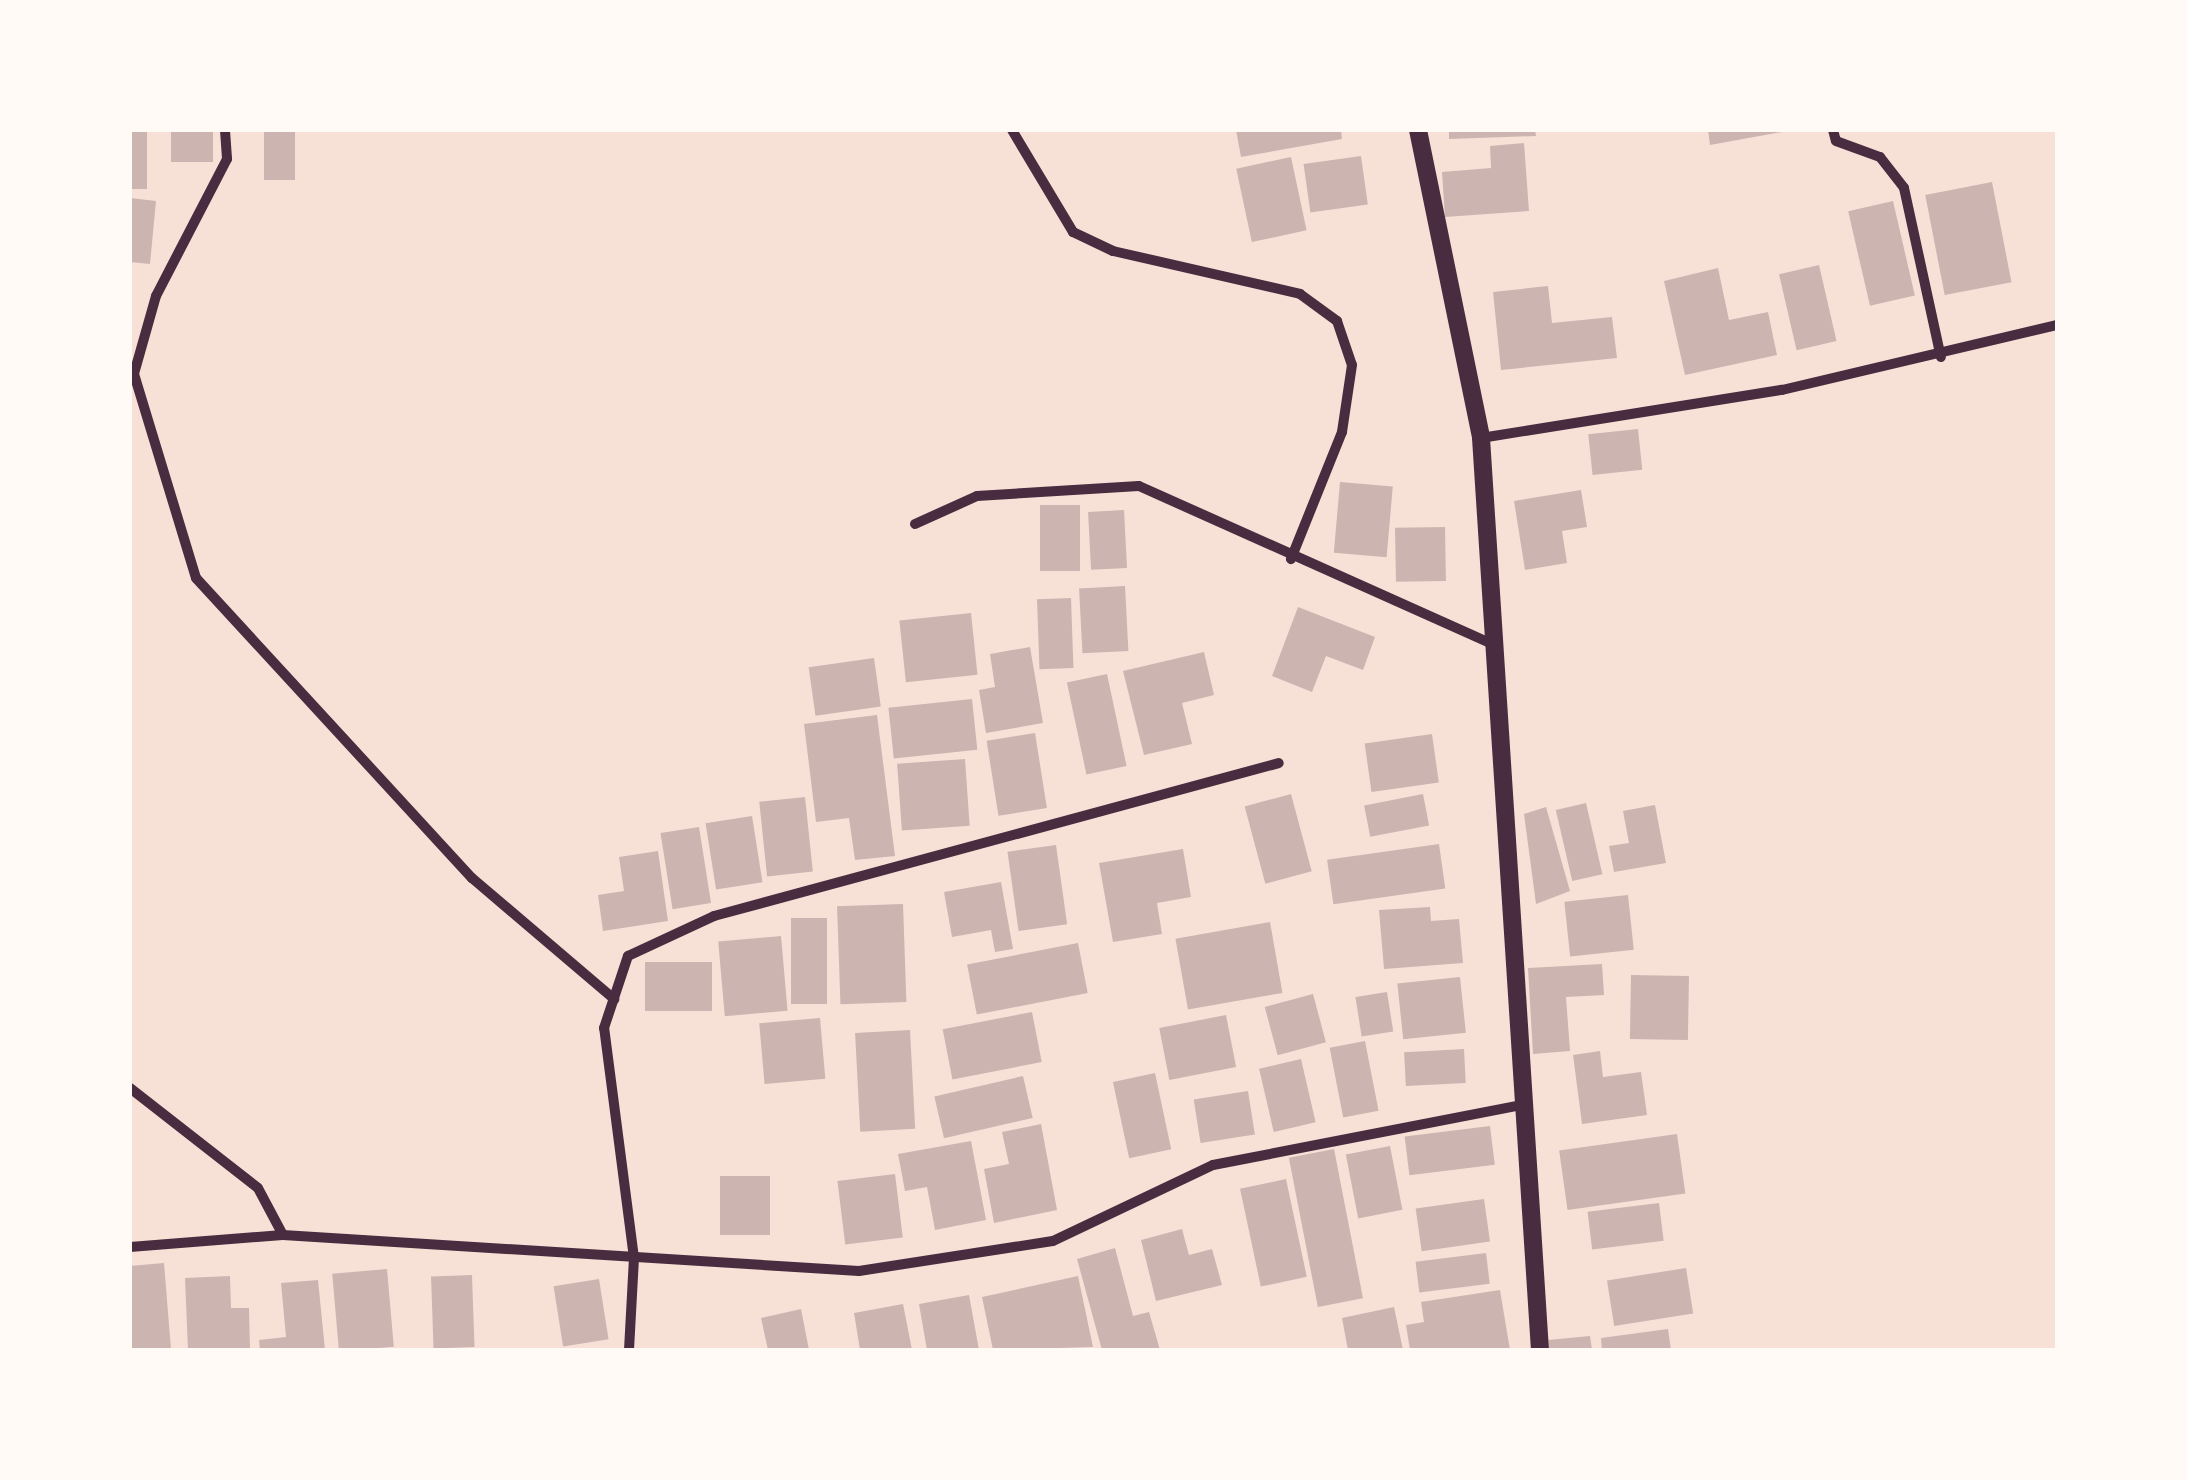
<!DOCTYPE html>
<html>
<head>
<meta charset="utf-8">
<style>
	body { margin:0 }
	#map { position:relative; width:2187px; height:1480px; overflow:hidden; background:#f7e1d7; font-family:"Noto Serif",serif }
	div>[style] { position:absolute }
	.building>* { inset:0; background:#ccb4b1; transform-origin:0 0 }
	.minor>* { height:10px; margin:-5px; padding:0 5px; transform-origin:5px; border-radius:5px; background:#4a2c40 }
	.tertiary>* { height:18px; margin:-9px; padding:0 9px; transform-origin:9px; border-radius:9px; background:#4a2c40 }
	span { translate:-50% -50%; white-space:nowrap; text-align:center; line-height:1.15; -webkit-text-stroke:9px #fffaf5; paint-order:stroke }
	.frame { position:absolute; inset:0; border:132px solid #fffaf5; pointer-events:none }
</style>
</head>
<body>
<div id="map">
	<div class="building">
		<div style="left:130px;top:130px;width:17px;height:59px"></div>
		<div style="left:171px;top:130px;width:42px;height:32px"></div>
		<div style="left:264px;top:130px;width:31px;height:50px"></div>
		<div style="clip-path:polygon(1236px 130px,1341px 130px,1342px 139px,1241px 157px)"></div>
		<div style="clip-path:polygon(1449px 130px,1535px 130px,1536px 136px,1449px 139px)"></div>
		<div style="clip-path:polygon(1708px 130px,1781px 130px,1782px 132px,1710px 145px)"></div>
		<div style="clip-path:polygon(1524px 143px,1529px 211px,1445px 217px,1442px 172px,1491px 168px,1490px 146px)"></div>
		<div style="left:1361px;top:156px;width:49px;height:58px;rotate:82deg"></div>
		<div style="left:1291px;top:157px;width:75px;height:56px;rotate:78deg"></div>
		<div style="left:1992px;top:182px;width:102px;height:68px;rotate:79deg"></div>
		<div style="clip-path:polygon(130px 198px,156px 201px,150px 264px,130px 262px)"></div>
		<div style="left:1893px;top:201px;width:97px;height:46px;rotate:77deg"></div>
		<div style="left:1819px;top:265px;width:78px;height:41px;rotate:77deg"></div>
		<div style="clip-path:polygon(1718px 268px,1729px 320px,1768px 312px,1777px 355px,1685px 375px,1664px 281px)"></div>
		<div style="clip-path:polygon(1548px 286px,1552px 323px,1612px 317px,1617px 358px,1501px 370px,1493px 292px)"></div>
		<div style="left:1638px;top:429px;width:41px;height:50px;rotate:84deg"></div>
		<div style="left:1340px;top:482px;width:53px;height:71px;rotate:5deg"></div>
		<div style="clip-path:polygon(1581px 490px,1587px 527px,1562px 531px,1567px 563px,1525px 570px,1514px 501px)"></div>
		<div style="left:1040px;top:505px;width:40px;height:66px"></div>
		<div style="left:1124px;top:510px;width:58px;height:36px;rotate:87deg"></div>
		<div style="left:1445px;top:527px;width:54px;height:50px;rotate:89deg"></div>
		<div style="left:1125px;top:586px;width:65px;height:46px;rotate:87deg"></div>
		<div style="left:1071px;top:598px;width:70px;height:34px;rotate:88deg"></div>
		<div style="clip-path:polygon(1298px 607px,1375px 637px,1363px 670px,1326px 656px,1312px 692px,1272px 676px)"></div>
		<div style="left:971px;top:613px;width:62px;height:72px;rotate:84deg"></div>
		<div style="clip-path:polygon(1030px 647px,1043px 723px,986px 733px,979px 690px,995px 687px,990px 654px)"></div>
		<div style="clip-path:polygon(1204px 652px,1214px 695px,1182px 703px,1192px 744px,1144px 755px,1123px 671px)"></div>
		<div style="left:874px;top:658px;width:49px;height:66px;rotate:82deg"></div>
		<div style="left:1107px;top:674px;width:94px;height:41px;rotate:78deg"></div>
		<div style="left:972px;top:699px;width:51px;height:84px;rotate:84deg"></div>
		<div style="clip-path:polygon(877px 715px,895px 856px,855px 860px,849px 818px,816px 822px,804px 724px)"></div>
		<div style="left:1035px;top:733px;width:76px;height:49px;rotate:81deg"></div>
		<div style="left:1432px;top:734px;width:49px;height:68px;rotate:82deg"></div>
		<div style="left:965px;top:759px;width:67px;height:68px;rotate:86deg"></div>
		<div style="left:1291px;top:794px;width:80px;height:48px;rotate:75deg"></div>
		<div style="left:1423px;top:794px;width:32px;height:60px;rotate:79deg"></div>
		<div style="left:805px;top:797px;width:75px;height:46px;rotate:84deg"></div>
		<div style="left:1586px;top:803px;width:73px;height:31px;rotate:77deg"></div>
		<div style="clip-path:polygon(1655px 805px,1666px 863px,1614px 872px,1609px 846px,1629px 843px,1623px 811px)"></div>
		<div style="clip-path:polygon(1546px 807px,1570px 891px,1536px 904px,1524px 814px)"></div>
		<div style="left:752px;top:816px;width:67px;height:47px;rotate:81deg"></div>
		<div style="left:699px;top:827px;width:77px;height:39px;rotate:81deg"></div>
		<div style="left:1439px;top:844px;width:45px;height:113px;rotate:82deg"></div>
		<div style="left:1056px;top:845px;width:80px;height:49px;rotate:82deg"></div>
		<div style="clip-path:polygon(1183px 849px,1191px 897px,1157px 903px,1162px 934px,1113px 942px,1099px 863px)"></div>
		<div style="clip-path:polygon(658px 851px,668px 921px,603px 931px,598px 895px,624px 891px,619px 857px)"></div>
		<div style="clip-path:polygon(1001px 882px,1013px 949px,995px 952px,991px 930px,952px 937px,944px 892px)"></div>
		<div style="left:1628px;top:895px;width:55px;height:64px;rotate:84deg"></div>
		<div style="left:903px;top:904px;width:98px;height:66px;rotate:88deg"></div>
		<div style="clip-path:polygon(1430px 907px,1431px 921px,1459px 919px,1463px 963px,1384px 969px,1379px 910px)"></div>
		<div style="left:791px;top:918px;width:36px;height:86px"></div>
		<div style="left:1270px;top:922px;width:72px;height:96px;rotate:80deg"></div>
		<div style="left:781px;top:936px;width:75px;height:63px;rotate:85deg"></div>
		<div style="left:1078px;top:943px;width:51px;height:113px;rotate:79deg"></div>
		<div style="left:645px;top:962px;width:67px;height:49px"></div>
		<div style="clip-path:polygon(1602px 964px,1604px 995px,1566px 997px,1570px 1051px,1533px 1054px,1528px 968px)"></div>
		<div style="left:1631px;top:975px;width:58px;height:64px;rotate:1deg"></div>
		<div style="left:1460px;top:977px;width:56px;height:63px;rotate:84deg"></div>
		<div style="left:1387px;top:992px;width:40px;height:32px;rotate:81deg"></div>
		<div style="left:1313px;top:994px;width:50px;height:50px;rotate:75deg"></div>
		<div style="left:1032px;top:1012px;width:51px;height:91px;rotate:79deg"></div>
		<div style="left:1226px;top:1015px;width:53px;height:68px;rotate:79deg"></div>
		<div style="left:820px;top:1018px;width:61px;height:61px;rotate:85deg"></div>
		<div style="left:910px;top:1030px;width:99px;height:55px;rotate:87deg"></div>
		<div style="left:1365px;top:1041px;width:71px;height:36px;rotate:79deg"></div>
		<div style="left:1464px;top:1049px;width:34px;height:60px;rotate:87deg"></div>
		<div style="clip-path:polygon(1600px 1051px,1603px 1077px,1641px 1072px,1647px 1115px,1582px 1124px,1573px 1055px)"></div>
		<div style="left:1301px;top:1059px;width:65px;height:43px;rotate:77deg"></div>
		<div style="left:1155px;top:1073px;width:78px;height:43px;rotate:78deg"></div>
		<div style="left:1023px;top:1076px;width:43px;height:91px;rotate:77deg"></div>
		<div style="left:1248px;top:1091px;width:44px;height:55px;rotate:81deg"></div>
		<div style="clip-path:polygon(1041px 1124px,1057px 1210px,994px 1223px,984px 1169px,1009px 1164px,1002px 1132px)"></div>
		<div style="left:1490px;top:1126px;width:39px;height:86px;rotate:83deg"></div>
		<div style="left:1677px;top:1134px;width:60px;height:119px;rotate:82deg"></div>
		<div style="clip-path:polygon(971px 1141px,986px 1220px,935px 1230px,927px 1187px,905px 1191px,898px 1154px)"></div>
		<div style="left:1390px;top:1146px;width:65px;height:45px;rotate:79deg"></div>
		<div style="left:1334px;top:1149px;width:152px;height:46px;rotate:79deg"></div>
		<div style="left:895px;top:1174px;width:64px;height:58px;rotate:83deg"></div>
		<div style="left:720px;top:1176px;width:50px;height:59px"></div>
		<div style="left:1286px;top:1179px;width:100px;height:47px;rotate:78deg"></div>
		<div style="left:1484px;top:1199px;width:43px;height:69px;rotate:82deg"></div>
		<div style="left:1659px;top:1203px;width:38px;height:72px;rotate:83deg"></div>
		<div style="clip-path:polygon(1182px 1229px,1189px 1255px,1212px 1249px,1222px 1285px,1156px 1301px,1141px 1240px)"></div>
		<div style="clip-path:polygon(1115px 1248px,1133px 1316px,1149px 1312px,1160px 1350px,1102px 1350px,1077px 1259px)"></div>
		<div style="left:1486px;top:1253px;width:31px;height:71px;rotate:83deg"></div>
		<div style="clip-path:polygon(164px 1263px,171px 1349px,130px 1350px,130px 1266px)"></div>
		<div style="left:1686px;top:1268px;width:46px;height:80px;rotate:81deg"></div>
		<div style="left:387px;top:1269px;width:78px;height:55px;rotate:85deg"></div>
		<div style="left:472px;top:1275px;width:72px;height:41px;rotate:88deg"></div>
		<div style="clip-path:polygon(230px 1276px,231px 1308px,249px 1308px,250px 1350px,188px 1350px,185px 1278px)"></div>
		<div style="clip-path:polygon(1078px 1276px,1093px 1347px,993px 1350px,982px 1297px)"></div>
		<div style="left:599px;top:1279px;width:61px;height:46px;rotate:81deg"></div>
		<div style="clip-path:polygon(318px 1280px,325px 1350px,260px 1350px,259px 1340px,286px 1337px,281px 1283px)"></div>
		<div style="clip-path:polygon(1500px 1290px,1510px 1350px,1410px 1350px,1406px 1325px,1424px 1322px,1421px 1302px)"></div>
		<div style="clip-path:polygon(969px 1295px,979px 1350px,927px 1350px,919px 1304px)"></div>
		<div style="clip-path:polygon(903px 1304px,912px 1350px,860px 1350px,854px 1313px)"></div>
		<div style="clip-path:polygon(1394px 1307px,1403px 1350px,1348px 1350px,1342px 1318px)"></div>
		<div style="clip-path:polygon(801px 1309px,809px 1350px,768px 1350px,761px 1318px)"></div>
		<div style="clip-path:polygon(1668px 1329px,1671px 1350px,1602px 1350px,1601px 1338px)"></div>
		<div style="clip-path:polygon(1590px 1336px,1592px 1350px,1549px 1350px,1548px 1340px)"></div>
	</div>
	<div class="minor">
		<div style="left:225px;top:130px;width:29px;rotate:86deg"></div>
		<div style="left:227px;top:159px;width:154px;rotate:117.4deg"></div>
		<div style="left:156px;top:296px;width:81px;rotate:105.8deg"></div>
		<div style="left:134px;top:374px;width:213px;rotate:73.1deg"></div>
		<div style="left:196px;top:578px;width:408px;rotate:47.4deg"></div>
		<div style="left:472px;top:878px;width:187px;rotate:40.4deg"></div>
		<div style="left:1012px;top:130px;width:119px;rotate:59.1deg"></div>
		<div style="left:1073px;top:232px;width:44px;rotate:25.4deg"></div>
		<div style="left:1113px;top:251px;width:192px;rotate:12.9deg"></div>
		<div style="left:1300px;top:294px;width:46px;rotate:36.1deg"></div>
		<div style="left:1337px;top:321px;width:46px;rotate:71.2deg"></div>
		<div style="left:1352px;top:365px;width:68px;rotate:98.5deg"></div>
		<div style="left:1342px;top:432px;width:137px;rotate:111.9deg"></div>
		<div style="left:1833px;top:130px;width:11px;rotate:75deg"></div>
		<div style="left:1836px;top:141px;width:47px;rotate:20deg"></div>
		<div style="left:1880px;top:157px;width:39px;rotate:52deg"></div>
		<div style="left:1904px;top:188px;width:173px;rotate:77.7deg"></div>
		<div style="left:1481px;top:438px;width:305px;rotate:-9.1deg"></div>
		<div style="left:1782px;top:390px;width:283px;rotate:-13.3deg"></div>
		<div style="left:915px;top:524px;width:68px;rotate:-24.3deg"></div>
		<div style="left:977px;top:496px;width:162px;rotate:-3.5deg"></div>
		<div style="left:1139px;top:486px;width:390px;rotate:24.1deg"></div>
		<div style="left:130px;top:1088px;width:162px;rotate:38deg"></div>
		<div style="left:258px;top:1188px;width:53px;rotate:62deg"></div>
		<div style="left:130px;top:1247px;width:153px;rotate:-4.5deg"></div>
		<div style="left:283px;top:1235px;width:577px;rotate:3.58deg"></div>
		<div style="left:859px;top:1271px;width:196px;rotate:-8.8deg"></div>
		<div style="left:1053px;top:1241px;width:177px;rotate:-25.4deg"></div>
		<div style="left:1213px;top:1165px;width:315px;rotate:-11deg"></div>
		<div style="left:629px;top:1350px;width:92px;rotate:-86.9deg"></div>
		<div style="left:634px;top:1258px;width:232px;rotate:-97.4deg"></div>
		<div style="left:604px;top:1028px;width:76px;rotate:-71.6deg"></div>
		<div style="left:628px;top:956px;width:95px;rotate:-24.9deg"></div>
		<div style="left:714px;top:916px;width:585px;rotate:-15.15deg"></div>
	</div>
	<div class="tertiary">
		<div style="left:1418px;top:130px;width:314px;rotate:78.4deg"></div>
		<div style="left:1481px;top:438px;width:914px;rotate:86.3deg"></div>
	</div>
	<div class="frame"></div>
</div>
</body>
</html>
